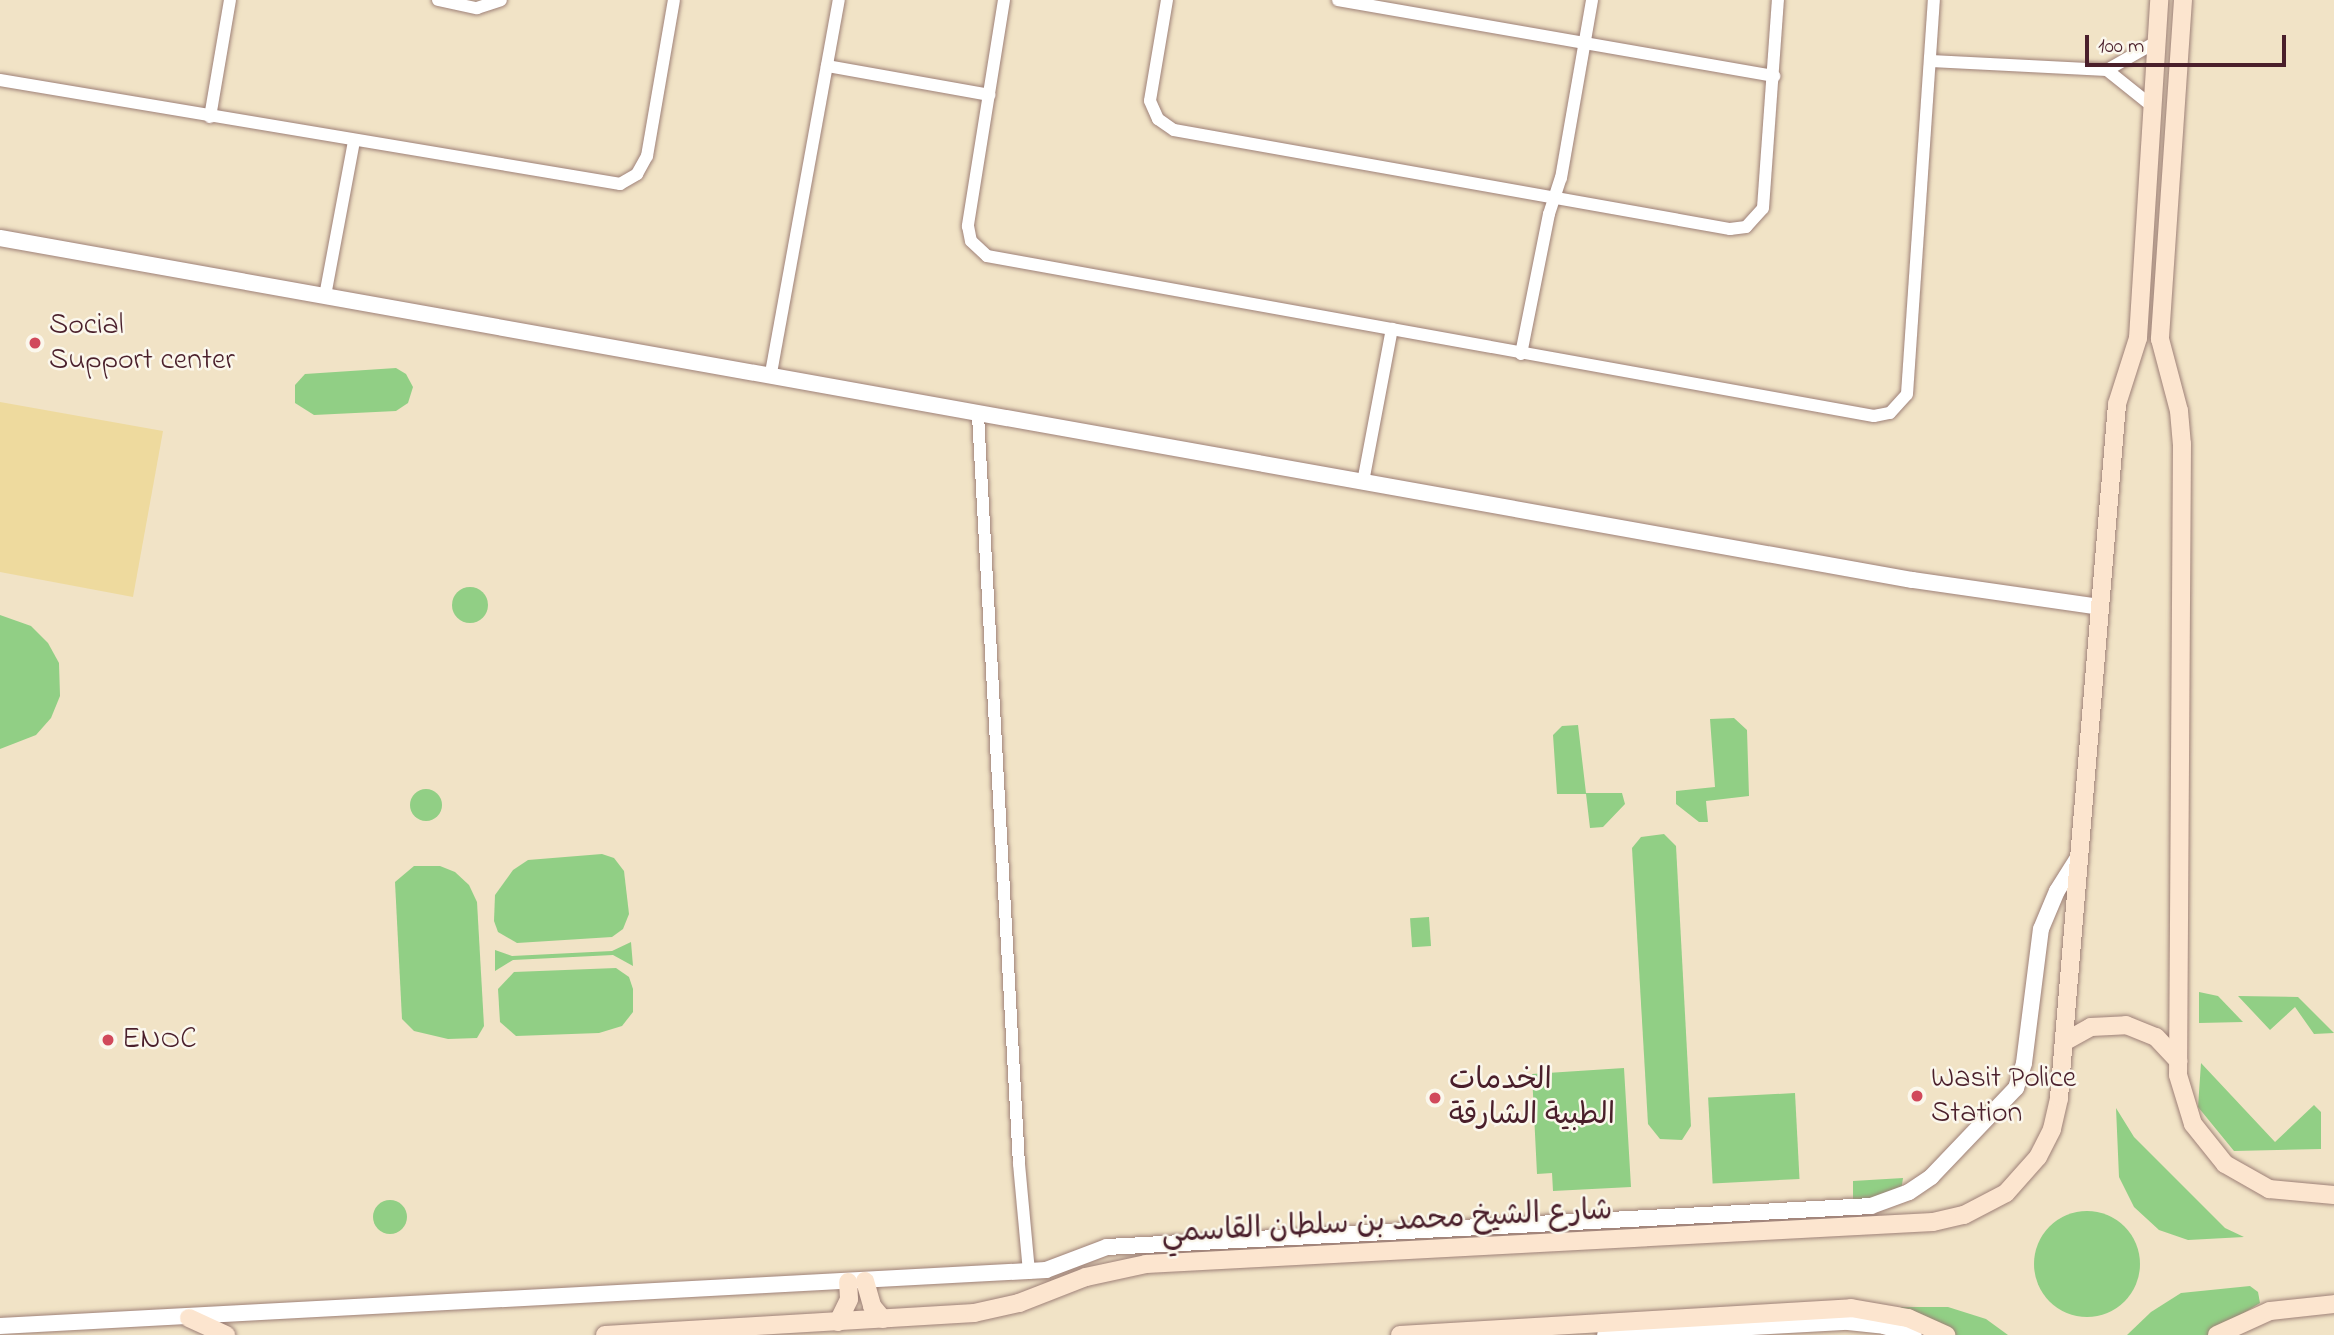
<!DOCTYPE html>
<html>
<head>
<meta charset="utf-8">
<style>
	body { margin:0 }
	#map { position:relative; width:2334px; height:1335px; overflow:hidden; background:#f1e3c6; font-family:"Indie Flower","Playpen Sans Arabic",sans-serif }
	div>[style] { position:absolute }
	.green>* { inset:0; background:#91cf85; transform-origin:0 0 }
	.round { border-radius:50% }
	.sand>* { inset:0; background:#eeda9e }
	.roads { filter:drop-shadow(0 0 2px #9e8178) drop-shadow(0 0 2px #9e8178) }
	.minor>* { height:12px; margin:-6px; padding:0 6px; transform-origin:6px; border-radius:6px; background:#fff }
	.tertiary>* { height:16px; margin:-8px; padding:0 8px; transform-origin:8px; border-radius:8px; background:#fff }
	.secondary>* { height:18px; margin:-9px; padding:0 9px; transform-origin:9px; border-radius:9px; background:#fce5cf }
	.dots>* { width:19px; height:19px; translate:-50% -50%; box-sizing:border-box; border:4px solid #fbf7ec; border-radius:50% }
	span { translate:-50% -50%; white-space:nowrap; text-align:center; line-height:1.15; -webkit-text-stroke:5px #fbf7ec; paint-order:stroke }
	.poi-label { font-size:30px; color:#4a1f2b }
	.left { translate:0 -50%; text-align:left }
	.street-label { font-size:30px; color:#4a1f2b }
	.scale { position:absolute; left:2085px; top:35px; width:201px; height:32px; box-sizing:border-box; border:4px solid #4a1f2b; border-top:0; padding-left:9px; font-size:21px; line-height:24px; white-space:nowrap; color:#4a1f2b; -webkit-text-stroke:5px #fbf7ec; paint-order:stroke }
</style>
</head>
<body>
<div id="map">
	<div class="green">
		<div style="clip-path:polygon(396px 368px,406px 374px,413px 387px,408px 403px,396px 411px,314px 415px,295px 403px,295px 385px,305px 374px)"></div>
		<div class="round" style="left:452px;top:587px;width:36px;height:36px"></div>
		<div style="clip-path:polygon(0 615px,31px 626px,48px 643px,59px 663px,60px 696px,51px 718px,36px 735px,0 749px)"></div>
		<div style="clip-path:polygon(1734px 718px,1747px 730px,1749px 796px,1706px 801px,1708px 822px,1699px 822px,1676px 804px,1676px 791px,1715px 787px,1710px 719px)"></div>
		<div style="clip-path:polygon(1578px 725px,1586px 793px,1622px 793px,1625px 804px,1603px 827px,1590px 828px,1586px 794px,1557px 794px,1553px 735px,1562px 726px)"></div>
		<div class="round" style="left:410px;top:789px;width:32px;height:32px"></div>
		<div style="clip-path:polygon(1664px 834px,1676px 846px,1691px 1126px,1682px 1140px,1660px 1139px,1648px 1124px,1632px 848px,1641px 837px)"></div>
		<div style="clip-path:polygon(602px 854px,614px 858px,624px 871px,629px 914px,623px 929px,612px 937px,517px 943px,498px 932px,494px 921px,495px 895px,513px 870px,528px 860px)"></div>
		<div style="clip-path:polygon(414px 866px,440px 866px,455px 872px,469px 885px,477px 902px,484px 1026px,477px 1038px,448px 1039px,414px 1031px,402px 1019px,395px 882px)"></div>
		<div style="left:1429px;top:917px;width:29px;height:19px;rotate:86deg"></div>
		<div style="clip-path:polygon(631px 942px,633px 966px,613px 955px,513px 960px,495px 971px,495px 950px,512px 956px,612px 951px)"></div>
		<div style="clip-path:polygon(616px 968px,629px 977px,633px 989px,633px 1012px,622px 1026px,599px 1033px,516px 1036px,500px 1022px,498px 989px,514px 972px)"></div>
		<div style="clip-path:polygon(2199px 992px,2218px 996px,2243px 1022px,2199px 1023px)"></div>
		<div style="clip-path:polygon(2238px 996px,2298px 997px,2334px 1033px,2314px 1034px,2295px 1007px,2270px 1030px)"></div>
		<div style="clip-path:polygon(2201px 1063px,2275px 1142px,2314px 1105px,2321px 1112px,2321px 1149px,2234px 1151px,2198px 1107px)"></div>
		<div style="clip-path:polygon(1624px 1068px,1631px 1187px,1553px 1191px,1552px 1173px,1537px 1174px,1532px 1074px)"></div>
		<div style="left:1795px;top:1093px;width:86px;height:87px;rotate:87deg"></div>
		<div style="clip-path:polygon(2116px 1108px,2134px 1137px,2225px 1228px,2244px 1237px,2188px 1240px,2159px 1230px,2134px 1207px,2119px 1177px)"></div>
		<div style="clip-path:polygon(1903px 1178px,1901px 1191px,1853px 1207px,1853px 1181px)"></div>
		<div class="round" style="left:373px;top:1200px;width:34px;height:34px"></div>
		<div class="round" style="left:2034px;top:1211px;width:106px;height:106px"></div>
		<div style="clip-path:polygon(2250px 1286px,2258px 1292px,2260px 1303px,2208px 1335px,2127px 1335px,2151px 1312px,2181px 1293px)"></div>
		<div style="clip-path:polygon(1900px 1307px,1948px 1307px,1986px 1319px,2008px 1335px,1954px 1335px,1900px 1313px)"></div>
	</div>
	<div class="sand">
		<div style="clip-path:polygon(0 402px,163px 431px,133px 597px,0 572px)"></div>
	</div>
	<div class="roads">
		<div class="minor">
			<div style="left:438px;top:0;width:40px;rotate:12deg"></div>
			<div style="left:477px;top:8px;width:25px;rotate:-18deg"></div>
			<div style="left:1004px;top:0;width:229px;rotate:99.1deg"></div>
			<div style="left:968px;top:226px;width:15px;rotate:79deg"></div>
			<div style="left:971px;top:241px;width:22px;rotate:43deg"></div>
			<div style="left:987px;top:256px;width:901px;rotate:10.23deg"></div>
			<div style="left:1874px;top:416px;width:16px;rotate:-11deg"></div>
			<div style="left:1890px;top:413px;width:25px;rotate:-48deg"></div>
			<div style="left:1907px;top:394px;width:395px;rotate:-86.1deg"></div>
			<div style="left:1167px;top:0;width:102px;rotate:99.6deg"></div>
			<div style="left:1150px;top:101px;width:20px;rotate:66deg"></div>
			<div style="left:1158px;top:119px;width:19px;rotate:35deg"></div>
			<div style="left:1174px;top:130px;width:565px;rotate:10.1deg"></div>
			<div style="left:1730px;top:229px;width:16px;rotate:-7deg"></div>
			<div style="left:1746px;top:227px;width:25px;rotate:-48deg"></div>
			<div style="left:1763px;top:208px;width:209px;rotate:-85.9deg"></div>
			<div style="left:1338px;top:0;width:443px;rotate:9.9deg"></div>
			<div style="left:1931px;top:61px;width:176px;rotate:2.9deg"></div>
			<div style="left:2107px;top:70px;width:56px;rotate:-29.7deg"></div>
			<div style="left:827px;top:66px;width:165px;rotate:10.1deg"></div>
			<div style="left:2107px;top:70px;width:58px;rotate:38.7deg"></div>
			<div style="left:0;top:80px;width:629px;rotate:9.52deg"></div>
			<div style="left:620px;top:184px;width:20px;rotate:-30deg"></div>
			<div style="left:637px;top:174px;width:21px;rotate:-61deg"></div>
			<div style="left:647px;top:156px;width:158px;rotate:-80.2deg"></div>
			<div style="left:210px;top:117px;width:119px;rotate:-80.3deg"></div>
			<div style="left:325px;top:296px;width:158px;rotate:-79.4deg"></div>
			<div style="left:1521px;top:354px;width:143px;rotate:-78.7deg"></div>
			<div style="left:1549px;top:214px;width:38px;rotate:-72deg"></div>
			<div style="left:1561px;top:178px;width:181px;rotate:-80.1deg"></div>
			<div style="left:771px;top:373px;width:379px;rotate:-79.7deg"></div>
			<div style="left:978px;top:415px;width:750px;rotate:86.87deg"></div>
			<div style="left:1019px;top:1164px;width:107px;rotate:84.7deg"></div>
			<div style="left:1363px;top:482px;width:156px;rotate:-79.3deg"></div>
		</div>
		<div class="tertiary">
			<div style="left:0;top:238px;width:1943px;rotate:10.14deg"></div>
			<div style="left:1913px;top:580px;width:189px;rotate:8.2deg"></div>
			<div style="left:0;top:1326px;width:1030px;rotate:-3.06deg"></div>
			<div style="left:1029px;top:1271px;width:17px;rotate:-3deg"></div>
			<div style="left:1046px;top:1270px;width:65px;rotate:-20.7deg"></div>
			<div style="left:1107px;top:1247px;width:765px;rotate:-3.07deg"></div>
			<div style="left:1871px;top:1206px;width:40px;rotate:-20.2deg"></div>
			<div style="left:1909px;top:1192px;width:27px;rotate:-34deg"></div>
			<div style="left:1931px;top:1177px;width:123px;rotate:-46.3deg"></div>
			<div style="left:2016px;top:1088px;width:26px;rotate:-72deg"></div>
			<div style="left:2024px;top:1063px;width:135px;rotate:-82.8deg"></div>
			<div style="left:2041px;top:929px;width:41px;rotate:-67.2deg"></div>
			<div style="left:2057px;top:891px;width:41px;rotate:-57.8deg"></div>
			<div style="left:1605px;top:1335px;width:243px;rotate:-3.1deg"></div>
			<div style="left:1848px;top:1322px;width:36px;rotate:6deg"></div>
			<div style="left:1884px;top:1326px;width:31px;rotate:17deg"></div>
		</div>
		<div class="secondary">
			<div style="left:2183px;top:0;width:340px;rotate:93.9deg"></div>
			<div style="left:2160px;top:339px;width:74px;rotate:75.2deg"></div>
			<div style="left:2179px;top:411px;width:33px;rotate:85deg"></div>
			<div style="left:2182px;top:444px;width:631px;rotate:90.36deg"></div>
			<div style="left:2178px;top:1075px;width:51px;rotate:73deg"></div>
			<div style="left:2193px;top:1124px;width:51px;rotate:51.3deg"></div>
			<div style="left:2225px;top:1164px;width:51px;rotate:29.6deg"></div>
			<div style="left:2269px;top:1189px;width:65px;rotate:5.3deg"></div>
			<div style="left:2064px;top:1042px;width:31px;rotate:-29deg"></div>
			<div style="left:2091px;top:1027px;width:35px;rotate:-3deg"></div>
			<div style="left:2126px;top:1025px;width:32px;rotate:22deg"></div>
			<div style="left:2156px;top:1037px;width:33px;rotate:47deg"></div>
			<div style="left:865px;top:1281px;width:26px;rotate:74deg"></div>
			<div style="left:872px;top:1306px;width:17px;rotate:50deg"></div>
			<div style="left:189px;top:1318px;width:41px;rotate:24.7deg"></div>
			<div style="left:838px;top:1322px;width:25px;rotate:-64deg"></div>
			<div style="left:849px;top:1299px;width:17px;rotate:-93deg"></div>
			<div style="left:605px;top:1335px;width:370px;rotate:-3.4deg"></div>
			<div style="left:974px;top:1313px;width:46px;rotate:-12.5deg"></div>
			<div style="left:1019px;top:1303px;width:72px;rotate:-21.2deg"></div>
			<div style="left:1086px;top:1277px;width:61px;rotate:-12.2deg"></div>
			<div style="left:1146px;top:1264px;width:788px;rotate:-3.05deg"></div>
			<div style="left:1933px;top:1222px;width:32px;rotate:-13deg"></div>
			<div style="left:1964px;top:1215px;width:47px;rotate:-27.6deg"></div>
			<div style="left:2006px;top:1193px;width:48px;rotate:-48.4deg"></div>
			<div style="left:2038px;top:1157px;width:31px;rotate:-63deg"></div>
			<div style="left:2052px;top:1129px;width:32px;rotate:-77deg"></div>
			<div style="left:2059px;top:1098px;width:696px;rotate:-85.22deg"></div>
			<div style="left:2117px;top:404px;width:69px;rotate:-72.3deg"></div>
			<div style="left:2138px;top:338px;width:339px;rotate:-86.4deg"></div>
			<div style="left:1400px;top:1335px;width:452px;rotate:-3.4deg"></div>
			<div style="left:1851px;top:1308px;width:58px;rotate:10deg"></div>
			<div style="left:1908px;top:1318px;width:42px;rotate:24.1deg"></div>
			<div style="left:2217px;top:1335px;width:58px;rotate:-24.4deg"></div>
			<div style="left:2270px;top:1311px;width:64px;rotate:-6.2deg"></div>
		</div>
	</div>
	<div class="dots">
		<div style="left:35px;top:343px;background:#d1495b"></div>
		<div style="left:108px;top:1040px;background:#d1495b"></div>
		<div style="left:1917px;top:1096px;background:#d1495b"></div>
		<div style="left:1435px;top:1098px;background:#d1495b"></div>
	</div>
	<div class="poi-label">
		<span class="left" style="left:49px;top:343px">Social<br>Support center</span>
		<span class="left" style="left:122px;top:1040px">ENOC</span>
		<span class="left" style="left:1931px;top:1096px">Wasit Police<br>Station</span>
		<span class="left" style="left:1449px;top:1098px">الخدمات<br>الطبية الشارقة</span>
	</div>
	<div class="street-label">
		<span style="left:1387px;top:1223px;rotate:-3deg">شارع الشيخ محمد بن سلطان القاسمي</span>
	</div>
	<div class="scale">100 m</div>
</div>
</body>
</html>
